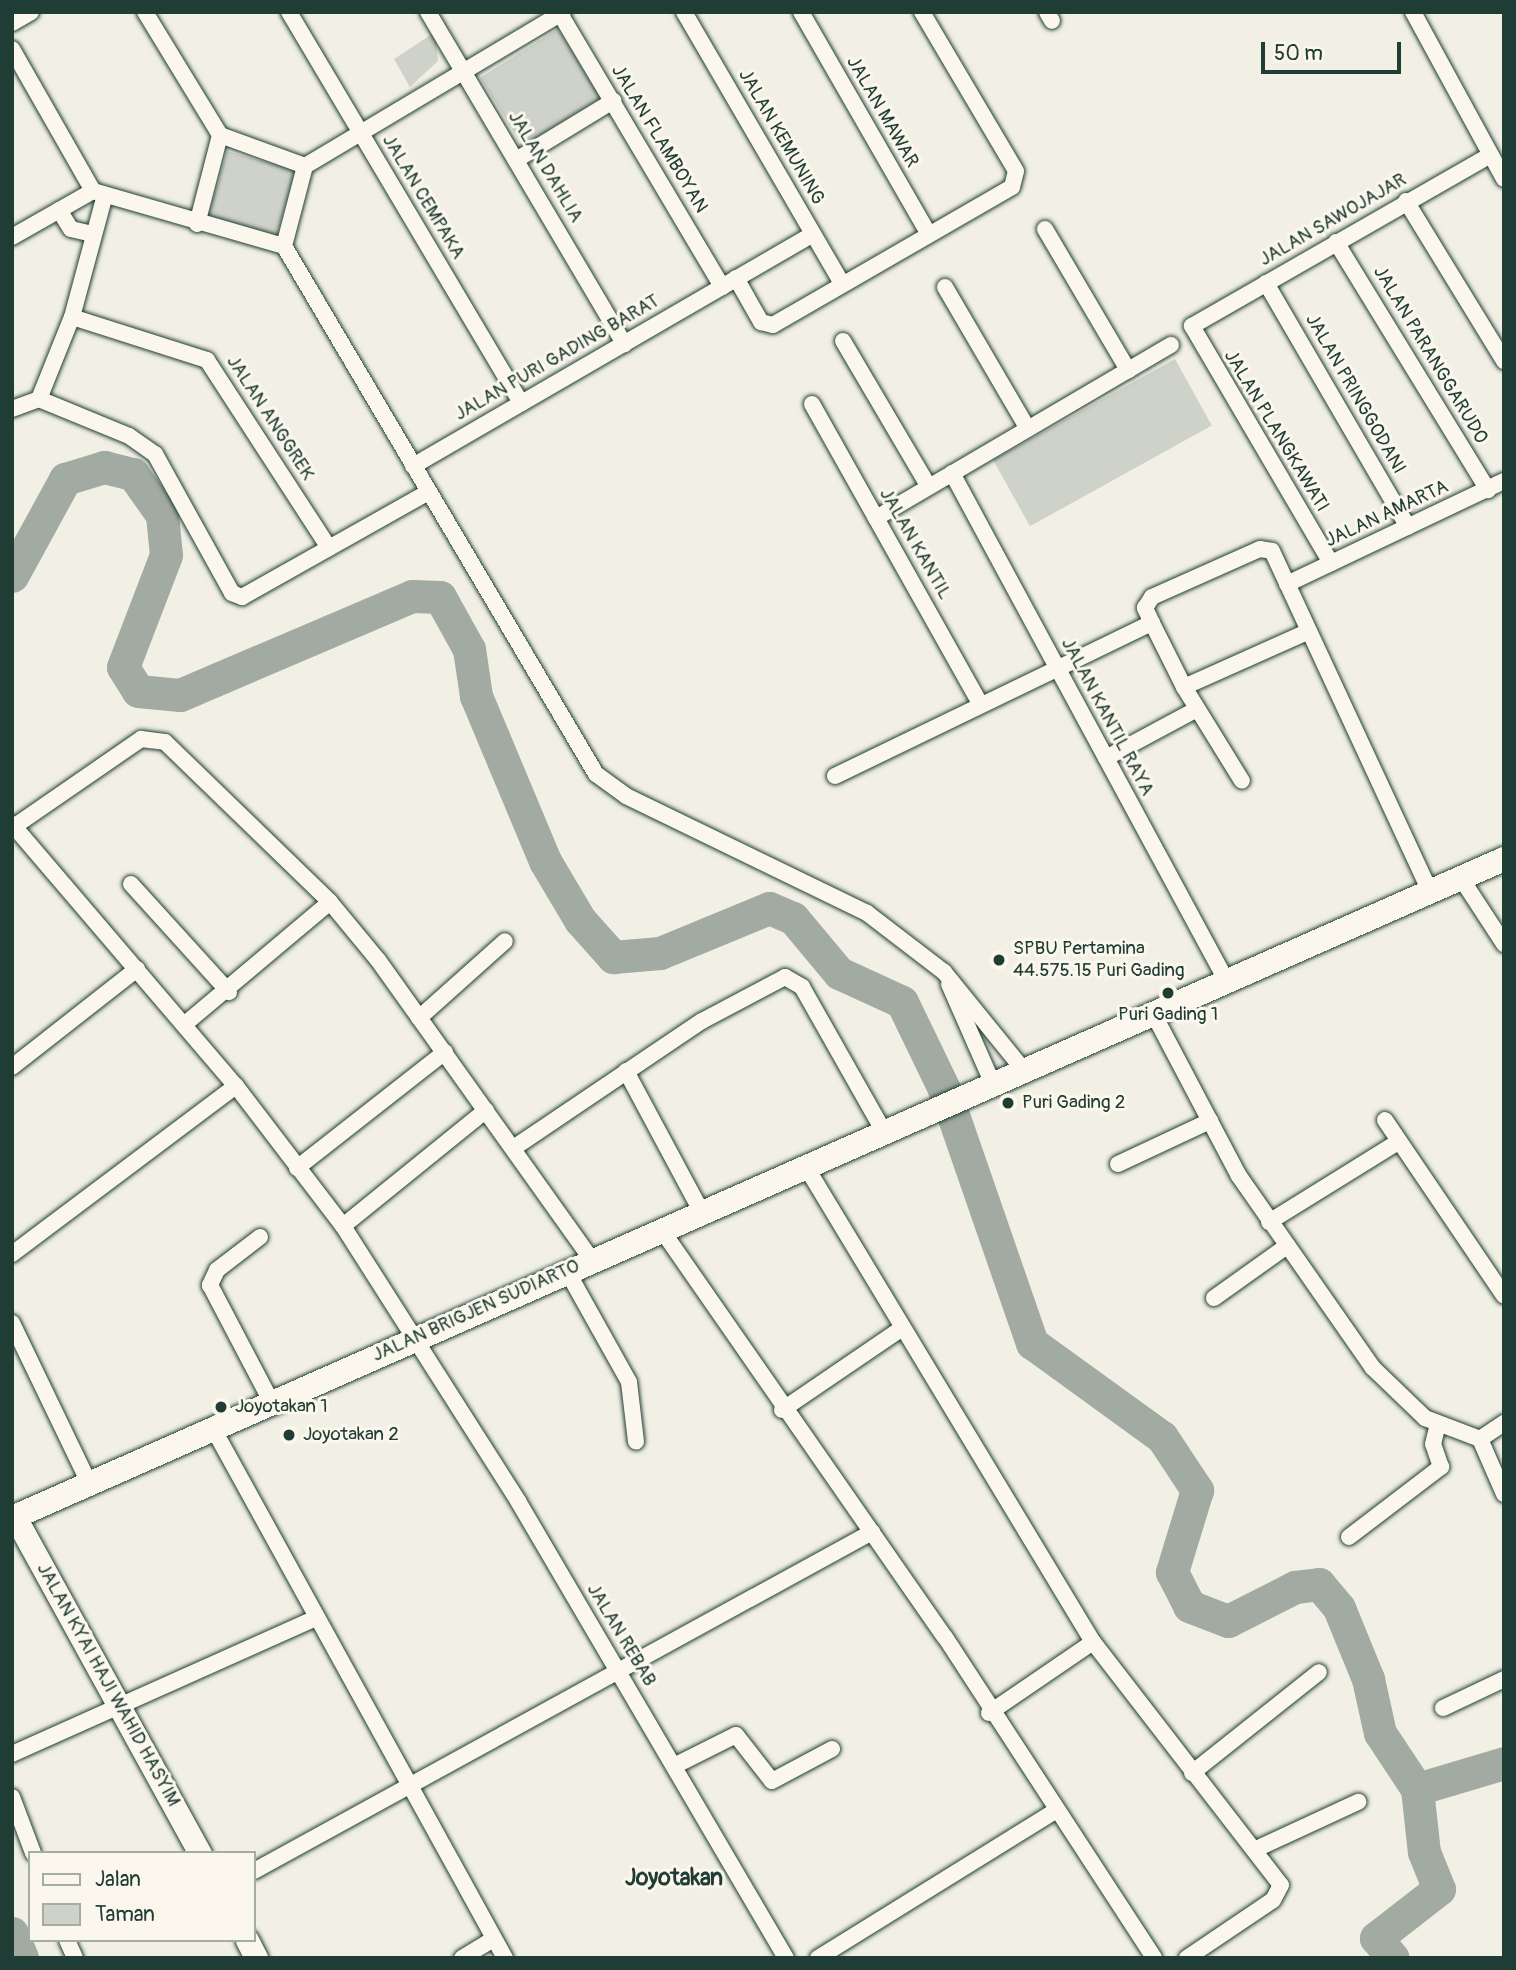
<!DOCTYPE html>
<html>
<head>
<meta charset="utf-8">
<style>
	body { margin:0 }
	#map { position:relative; width:1516px; height:1970px; overflow:hidden; background:#f2f0e5; font-family:Pangolin,sans-serif }
	div>[style] { position:absolute }
	.green>* { inset:0; background:#cfd2c8; transform-origin:0 0 }
	.river>* { height:33px; margin:-16.5px; padding:0 16.5px; transform-origin:16.5px; border-radius:16.5px; background:#a2aba1 }
	.roads { filter:drop-shadow(0 0 2px #1f3d34) drop-shadow(0 0 2px #1f3d34) }
	.street>* { height:16px; margin:-8px; padding:0 8px; transform-origin:8px; border-radius:8px; background:#fbf7ec }
	.secondary>* { height:23px; margin:-11.5px; padding:0 11.5px; transform-origin:11.5px; border-radius:11.5px; background:#fbf7ec }
	.primary>* { height:24px; margin:-12px; padding:0 12px; transform-origin:12px; border-radius:12px; background:#fbf7ec }
	.dots>* { width:19px; height:19px; translate:-50% -50%; box-sizing:border-box; border:4px solid #fbf7ec; border-radius:50% }
	span { translate:-50% -50%; white-space:nowrap; text-align:center; line-height:1.15; -webkit-text-stroke:6px #fbf7ec; paint-order:stroke }
	.street-label { font-size:19px; color:#1f3d34 }
	.poi-label { font-size:19px; color:#1f3d34 }
	.left { translate:0 -50%; text-align:left }
	.quarter-label { font-size:23px; color:#1f3d34; font-weight:700 }
	.frame { position:absolute; inset:0; border:14px solid #1f3d34; pointer-events:none }
	.legend { position:absolute; left:28px; top:1851px; width:228px; height:91px; box-sizing:border-box; background:#fbf7ec; border:2px solid #a3ada2; margin:0; padding:9px 12px; list-style:none; font-size:21px; color:#1f3d34 }
	.legend li { display:flex; align-items:center; gap:14px; height:35px }
	.legend b { width:35px; border:2px solid #a3ada2 }
	.scale { position:absolute; left:1261px; top:42px; width:140px; height:32px; box-sizing:border-box; border:4px solid #1f3d34; border-top:0; padding-left:9px; font-size:21px; line-height:24px; white-space:nowrap; color:#1f3d34; -webkit-text-stroke:5px #fbf7ec; paint-order:stroke }
</style>
</head>
<body>
<div id="map">
	<div class="green">
		<div style="left:558px;top:29px;width:81px;height:92px;rotate:58deg"></div>
		<div style="clip-path:polygon(435px 32px,438px 61px,410px 87px,394px 59px)"></div>
		<div style="left:227px;top:151px;width:71px;height:69px;rotate:16deg"></div>
		<div style="left:1175px;top:359px;width:76px;height:208px;rotate:61deg"></div>
	</div>
	<div class="river">
		<div style="left:12px;top:576px;width:111px;rotate:-61.3deg"></div>
		<div style="left:65px;top:479px;width:41px;rotate:-17.1deg"></div>
		<div style="left:104px;top:467px;width:30px;rotate:14deg"></div>
		<div style="left:133px;top:474px;width:50px;rotate:54.7deg"></div>
		<div style="left:162px;top:515px;width:40px;rotate:84.3deg"></div>
		<div style="left:166px;top:555px;width:120px;rotate:111deg"></div>
		<div style="left:123px;top:667px;width:28px;rotate:58deg"></div>
		<div style="left:138px;top:691px;width:42px;rotate:5.4deg"></div>
		<div style="left:180px;top:695px;width:252px;rotate:-23.1deg"></div>
		<div style="left:412px;top:596px;width:28px;rotate:2deg"></div>
		<div style="left:440px;top:597px;width:60px;rotate:60.9deg"></div>
		<div style="left:469px;top:649px;width:48px;rotate:81.5deg"></div>
		<div style="left:476px;top:696px;width:179px;rotate:67.3deg"></div>
		<div style="left:545px;top:861px;width:69px;rotate:59.3deg"></div>
		<div style="left:580px;top:920px;width:50px;rotate:48.3deg"></div>
		<div style="left:613px;top:957px;width:47px;rotate:-4.9deg"></div>
		<div style="left:660px;top:953px;width:118px;rotate:-22.4deg"></div>
		<div style="left:769px;top:908px;width:26px;rotate:23deg"></div>
		<div style="left:793px;top:918px;width:72px;rotate:50.1deg"></div>
		<div style="left:839px;top:973px;width:69px;rotate:24.7deg"></div>
		<div style="left:902px;top:1002px;width:97px;rotate:64.2deg"></div>
		<div style="left:944px;top:1089px;width:269px;rotate:70.9deg"></div>
		<div style="left:1032px;top:1343px;width:160px;rotate:35.9deg"></div>
		<div style="left:1162px;top:1437px;width:64px;rotate:56.6deg"></div>
		<div style="left:1197px;top:1490px;width:86px;rotate:107deg"></div>
		<div style="left:1172px;top:1572px;width:38px;rotate:63deg"></div>
		<div style="left:1189px;top:1606px;width:42px;rotate:21deg"></div>
		<div style="left:1228px;top:1621px;width:75px;rotate:-26.9deg"></div>
		<div style="left:1295px;top:1587px;width:24px;rotate:-7deg"></div>
		<div style="left:1319px;top:1584px;width:31px;rotate:50deg"></div>
		<div style="left:1339px;top:1608px;width:77px;rotate:67.8deg"></div>
		<div style="left:1368px;top:1679px;width:55px;rotate:77.5deg"></div>
		<div style="left:1380px;top:1733px;width:67px;rotate:56.5deg"></div>
		<div style="left:1417px;top:1789px;width:63px;rotate:83.7deg"></div>
		<div style="left:1424px;top:1852px;width:40px;rotate:68deg"></div>
		<div style="left:1439px;top:1889px;width:80px;rotate:142.1deg"></div>
		<div style="left:1376px;top:1938px;width:26px;rotate:50deg"></div>
		<div style="left:1417px;top:1789px;width:91px;rotate:-16.6deg"></div>
		<div style="left:12px;top:1933px;width:27px;rotate:68deg"></div>
	</div>
	<div class="roads">
		<div class="street">
			<div style="left:145px;top:12px;width:144px;rotate:58.6deg"></div>
			<div style="left:220px;top:135px;width:90px;rotate:20deg"></div>
			<div style="left:289px;top:12px;width:455px;rotate:59.3deg"></div>
			<div style="left:428px;top:12px;width:386px;rotate:59.4deg"></div>
			<div style="left:559px;top:12px;width:320px;rotate:59.3deg"></div>
			<div style="left:684px;top:12px;width:314px;rotate:59.8deg"></div>
			<div style="left:801px;top:12px;width:255px;rotate:60.1deg"></div>
			<div style="left:1047px;top:12px;width:10px;rotate:61deg"></div>
			<div style="left:1413px;top:12px;width:190px;rotate:61.4deg"></div>
			<div style="left:12px;top:23px;width:22px;rotate:-30deg"></div>
			<div style="left:12px;top:49px;width:163px;rotate:60.3deg"></div>
			<div style="left:93px;top:191px;width:199px;rotate:16.1deg"></div>
			<div style="left:284px;top:246px;width:613px;rotate:59.42deg"></div>
			<div style="left:596px;top:774px;width:37px;rotate:36deg"></div>
			<div style="left:626px;top:796px;width:268px;rotate:25.9deg"></div>
			<div style="left:867px;top:913px;width:97px;rotate:37.5deg"></div>
			<div style="left:944px;top:972px;width:124px;rotate:50.9deg"></div>
			<div style="left:516px;top:160px;width:114px;rotate:-31.3deg"></div>
			<div style="left:1406px;top:201px;width:188px;rotate:58.5deg"></div>
			<div style="left:59px;top:210px;width:22px;rotate:58deg"></div>
			<div style="left:71px;top:229px;width:22px;rotate:13deg"></div>
			<div style="left:197px;top:224px;width:92px;rotate:-75.5deg"></div>
			<div style="left:1045px;top:229px;width:164px;rotate:59.5deg"></div>
			<div style="left:12px;top:237px;width:93px;rotate:-29.6deg"></div>
			<div style="left:1336px;top:242px;width:291px;rotate:58.5deg"></div>
			<div style="left:284px;top:246px;width:83px;rotate:-75.3deg"></div>
			<div style="left:305px;top:166px;width:300px;rotate:-30.8deg"></div>
			<div style="left:736px;top:278px;width:51px;rotate:60.4deg"></div>
			<div style="left:761px;top:322px;width:12px;rotate:14deg"></div>
			<div style="left:773px;top:325px;width:276px;rotate:-30deg"></div>
			<div style="left:1012px;top:187px;width:16px;rotate:-76deg"></div>
			<div style="left:1016px;top:171px;width:185px;rotate:-120.6deg"></div>
			<div style="left:1266px;top:283px;width:282px;rotate:59.8deg"></div>
			<div style="left:945px;top:287px;width:164px;rotate:59.7deg"></div>
			<div style="left:72px;top:317px;width:142px;rotate:17.7deg"></div>
			<div style="left:207px;top:360px;width:224px;rotate:57deg"></div>
			<div style="left:843px;top:341px;width:169px;rotate:59.5deg"></div>
			<div style="left:39px;top:399px;width:88px;rotate:-68.1deg"></div>
			<div style="left:72px;top:317px;width:123px;rotate:-74.9deg"></div>
			<div style="left:812px;top:404px;width:345px;rotate:60.7deg"></div>
			<div style="left:12px;top:409px;width:29px;rotate:-20deg"></div>
			<div style="left:39px;top:399px;width:97px;rotate:22.3deg"></div>
			<div style="left:129px;top:436px;width:32px;rotate:35deg"></div>
			<div style="left:155px;top:454px;width:159px;rotate:61deg"></div>
			<div style="left:232px;top:593px;width:11px;rotate:22deg"></div>
			<div style="left:242px;top:597px;width:214px;rotate:-29.4deg"></div>
			<div style="left:413px;top:466px;width:462px;rotate:-30.1deg"></div>
			<div style="left:952px;top:473px;width:576px;rotate:61.61deg"></div>
			<div style="left:876px;top:518px;width:342px;rotate:-30.4deg"></div>
			<div style="left:1331px;top:563px;width:275px;rotate:-120.4deg"></div>
			<div style="left:1192px;top:326px;width:344px;rotate:-29.8deg"></div>
			<div style="left:1287px;top:584px;width:240px;rotate:-25.4deg"></div>
			<div style="left:1152px;top:623px;width:17px;rotate:-115deg"></div>
			<div style="left:1145px;top:608px;width:13px;rotate:-58deg"></div>
			<div style="left:1152px;top:597px;width:118px;rotate:-24deg"></div>
			<div style="left:1260px;top:549px;width:12px;rotate:9deg"></div>
			<div style="left:1272px;top:551px;width:376px;rotate:65.1deg"></div>
			<div style="left:1184px;top:687px;width:110px;rotate:58.3deg"></div>
			<div style="left:1106px;top:758px;width:103px;rotate:-28.3deg"></div>
			<div style="left:835px;top:776px;width:352px;rotate:-25.8deg"></div>
			<div style="left:1152px;top:623px;width:72px;rotate:63.4deg"></div>
			<div style="left:1184px;top:687px;width:135px;rotate:-24.1deg"></div>
			<div style="left:12px;top:824px;width:345px;rotate:49.5deg"></div>
			<div style="left:236px;top:1086px;width:176px;rotate:52.6deg"></div>
			<div style="left:343px;top:1226px;width:326px;rotate:57.5deg"></div>
			<div style="left:518px;top:1501px;width:530px;rotate:59.61deg"></div>
			<div style="left:12px;top:828px;width:157px;rotate:-34.6deg"></div>
			<div style="left:141px;top:739px;width:24px;rotate:7deg"></div>
			<div style="left:165px;top:742px;width:230px;rotate:44.1deg"></div>
			<div style="left:330px;top:902px;width:75px;rotate:50.4deg"></div>
			<div style="left:378px;top:960px;width:367px;rotate:54.5deg"></div>
			<div style="left:1461px;top:878px;width:79px;rotate:56.9deg"></div>
			<div style="left:131px;top:884px;width:146px;rotate:47.8deg"></div>
			<div style="left:949px;top:984px;width:107px;rotate:66.3deg"></div>
			<div style="left:1152px;top:1011px;width:187px;rotate:62.2deg"></div>
			<div style="left:1239px;top:1176px;width:233px;rotate:55.1deg"></div>
			<div style="left:1372px;top:1367px;width:74px;rotate:43.9deg"></div>
			<div style="left:1425px;top:1418px;width:59px;rotate:20.9deg"></div>
			<div style="left:1480px;top:1439px;width:60px;rotate:66.4deg"></div>
			<div style="left:419px;top:1018px;width:115px;rotate:-41.8deg"></div>
			<div style="left:185px;top:1024px;width:189px;rotate:-40.1deg"></div>
			<div style="left:12px;top:1067px;width:159px;rotate:-38.1deg"></div>
			<div style="left:626px;top:1071px;width:161px;rotate:61.8deg"></div>
			<div style="left:1385px;top:1120px;width:212px;rotate:55.9deg"></div>
			<div style="left:515px;top:1147px;width:225px;rotate:-34deg"></div>
			<div style="left:702px;top:1021px;width:94px;rotate:-27.9deg"></div>
			<div style="left:785px;top:977px;width:20px;rotate:30deg"></div>
			<div style="left:802px;top:987px;width:167px;rotate:60.5deg"></div>
			<div style="left:1118px;top:1164px;width:102px;rotate:-25.1deg"></div>
			<div style="left:805px;top:1165px;width:557px;rotate:58.88deg"></div>
			<div style="left:1093px;top:1642px;width:307px;rotate:52.3deg"></div>
			<div style="left:1281px;top:1885px;width:17px;rotate:118deg"></div>
			<div style="left:1273px;top:1900px;width:104px;rotate:146deg"></div>
			<div style="left:297px;top:1168px;width:188px;rotate:-38.1deg"></div>
			<div style="left:1269px;top:1222px;width:152px;rotate:-31.8deg"></div>
			<div style="left:343px;top:1226px;width:184px;rotate:-39deg"></div>
			<div style="left:661px;top:1229px;width:497px;rotate:55.2deg"></div>
			<div style="left:945px;top:1637px;width:383px;rotate:56.9deg"></div>
			<div style="left:260px;top:1237px;width:54px;rotate:142.5deg"></div>
			<div style="left:217px;top:1270px;width:17px;rotate:115deg"></div>
			<div style="left:210px;top:1285px;width:133px;rotate:62.3deg"></div>
			<div style="left:12px;top:1254px;width:280px;rotate:-36.9deg"></div>
			<div style="left:567px;top:1271px;width:127px;rotate:60.8deg"></div>
			<div style="left:629px;top:1382px;width:60px;rotate:83.3deg"></div>
			<div style="left:1214px;top:1298px;width:90px;rotate:-35.5deg"></div>
			<div style="left:12px;top:1323px;width:180px;rotate:64.3deg"></div>
			<div style="left:782px;top:1410px;width:145px;rotate:-34.3deg"></div>
			<div style="left:214px;top:1430px;width:603px;rotate:61.14deg"></div>
			<div style="left:1480px;top:1439px;width:29px;rotate:-34deg"></div>
			<div style="left:1349px;top:1537px;width:116px;rotate:-37.3deg"></div>
			<div style="left:1441px;top:1467px;width:24px;rotate:-109deg"></div>
			<div style="left:1433px;top:1444px;width:21px;rotate:-76deg"></div>
			<div style="left:1443px;top:1708px;width:68px;rotate:-25.4deg"></div>
			<div style="left:989px;top:1713px;width:126px;rotate:-34.3deg"></div>
			<div style="left:12px;top:1754px;width:333px;rotate:-24.1deg"></div>
			<div style="left:676px;top:1765px;width:67px;rotate:-26.6deg"></div>
			<div style="left:736px;top:1735px;width:58px;rotate:52deg"></div>
			<div style="left:772px;top:1781px;width:68px;rotate:-28.1deg"></div>
			<div style="left:1192px;top:1773px;width:162px;rotate:-38.5deg"></div>
			<div style="left:12px;top:1797px;width:60px;rotate:69.4deg"></div>
			<div style="left:1254px;top:1850px;width:115px;rotate:-24.8deg"></div>
			<div style="left:254px;top:1871px;width:705px;rotate:-28.75deg"></div>
			<div style="left:67px;top:1940px;width:20px;rotate:66deg"></div>
			<div style="left:462px;top:1958px;width:37px;rotate:-31deg"></div>
			<div style="left:818px;top:1958px;width:281px;rotate:-31.8deg"></div>
		</div>
		<div class="secondary">
			<div style="left:15px;top:1517px;width:384px;rotate:61.2deg"></div>
			<div style="left:247px;top:1940px;width:20px;rotate:63deg"></div>
		</div>
		<div class="primary">
			<div style="left:12px;top:1518px;width:1631px;rotate:-23.83deg"></div>
		</div>
	</div>
	<div class="dots">
		<div style="left:999px;top:960px;background:#1f3d34"></div>
		<div style="left:1168px;top:993px;background:#1f3d34"></div>
		<div style="left:1008px;top:1103px;background:#1f3d34"></div>
		<div style="left:221px;top:1407px;background:#1f3d34"></div>
		<div style="left:289px;top:1435px;background:#1f3d34"></div>
	</div>
	<div class="street-label">
		<span style="left:882px;top:112px;rotate:60deg">JALAN MAWAR</span>
		<span style="left:781px;top:137px;rotate:60deg">JALAN KEMUNING</span>
		<span style="left:659px;top:139px;rotate:59deg">JALAN FLAMBOYAN</span>
		<span style="left:545px;top:167px;rotate:59deg">JALAN DAHLIA</span>
		<span style="left:423px;top:197px;rotate:59deg">JALAN CEMPAKA</span>
		<span style="left:1333px;top:220px;rotate:-30deg">JALAN SAWOJAJAR</span>
		<span style="left:1430px;top:355px;rotate:59deg">JALAN PARANGGARUDO</span>
		<span style="left:557px;top:358px;rotate:-30deg">JALAN PURI GADING BARAT</span>
		<span style="left:1355px;top:394px;rotate:60deg">JALAN PRINGGODANI</span>
		<span style="left:270px;top:418px;rotate:57deg">JALAN ANGGREK</span>
		<span style="left:1276px;top:431px;rotate:59deg">JALAN PLANGKAWATI</span>
		<span style="left:1387px;top:514px;rotate:-25deg">JALAN AMARTA</span>
		<span style="left:915px;top:544px;rotate:60deg">JALAN KANTIL</span>
		<span style="left:1107px;top:717px;rotate:62deg">JALAN KANTIL RAYA</span>
		<span style="left:476px;top:1311px;rotate:-24deg">JALAN BRIGJEN SUDIARTO</span>
		<span style="left:621px;top:1635px;rotate:59deg">JALAN REBAB</span>
		<span style="left:108px;top:1685px;rotate:61deg">JALAN KYAI HAJI WAHID HASYIM</span>
	</div>
	<div class="poi-label">
		<span class="left" style="left:1013px;top:960px">SPBU Pertamina<br>44.575.15 Puri Gading</span>
		<span style="left:1168px;top:1015px">Puri Gading 1</span>
		<span class="left" style="left:1022px;top:1103px">Puri Gading 2</span>
		<span class="left" style="left:235px;top:1407px">Joyotakan 1</span>
		<span class="left" style="left:303px;top:1435px">Joyotakan 2</span>
	</div>
	<div class="quarter-label">
		<span style="left:674px;top:1878px">Joyotakan</span>
	</div>
	<div class="frame"></div>
	<ul class="legend">
	<li><b style="height:9px;background:#fbf7ec"></b>Jalan</li>
	<li><b style="height:19px;background:#cfd2c8"></b>Taman</li>
	</ul>
	<div class="scale">50 m</div>
</div>
</body>
</html>
